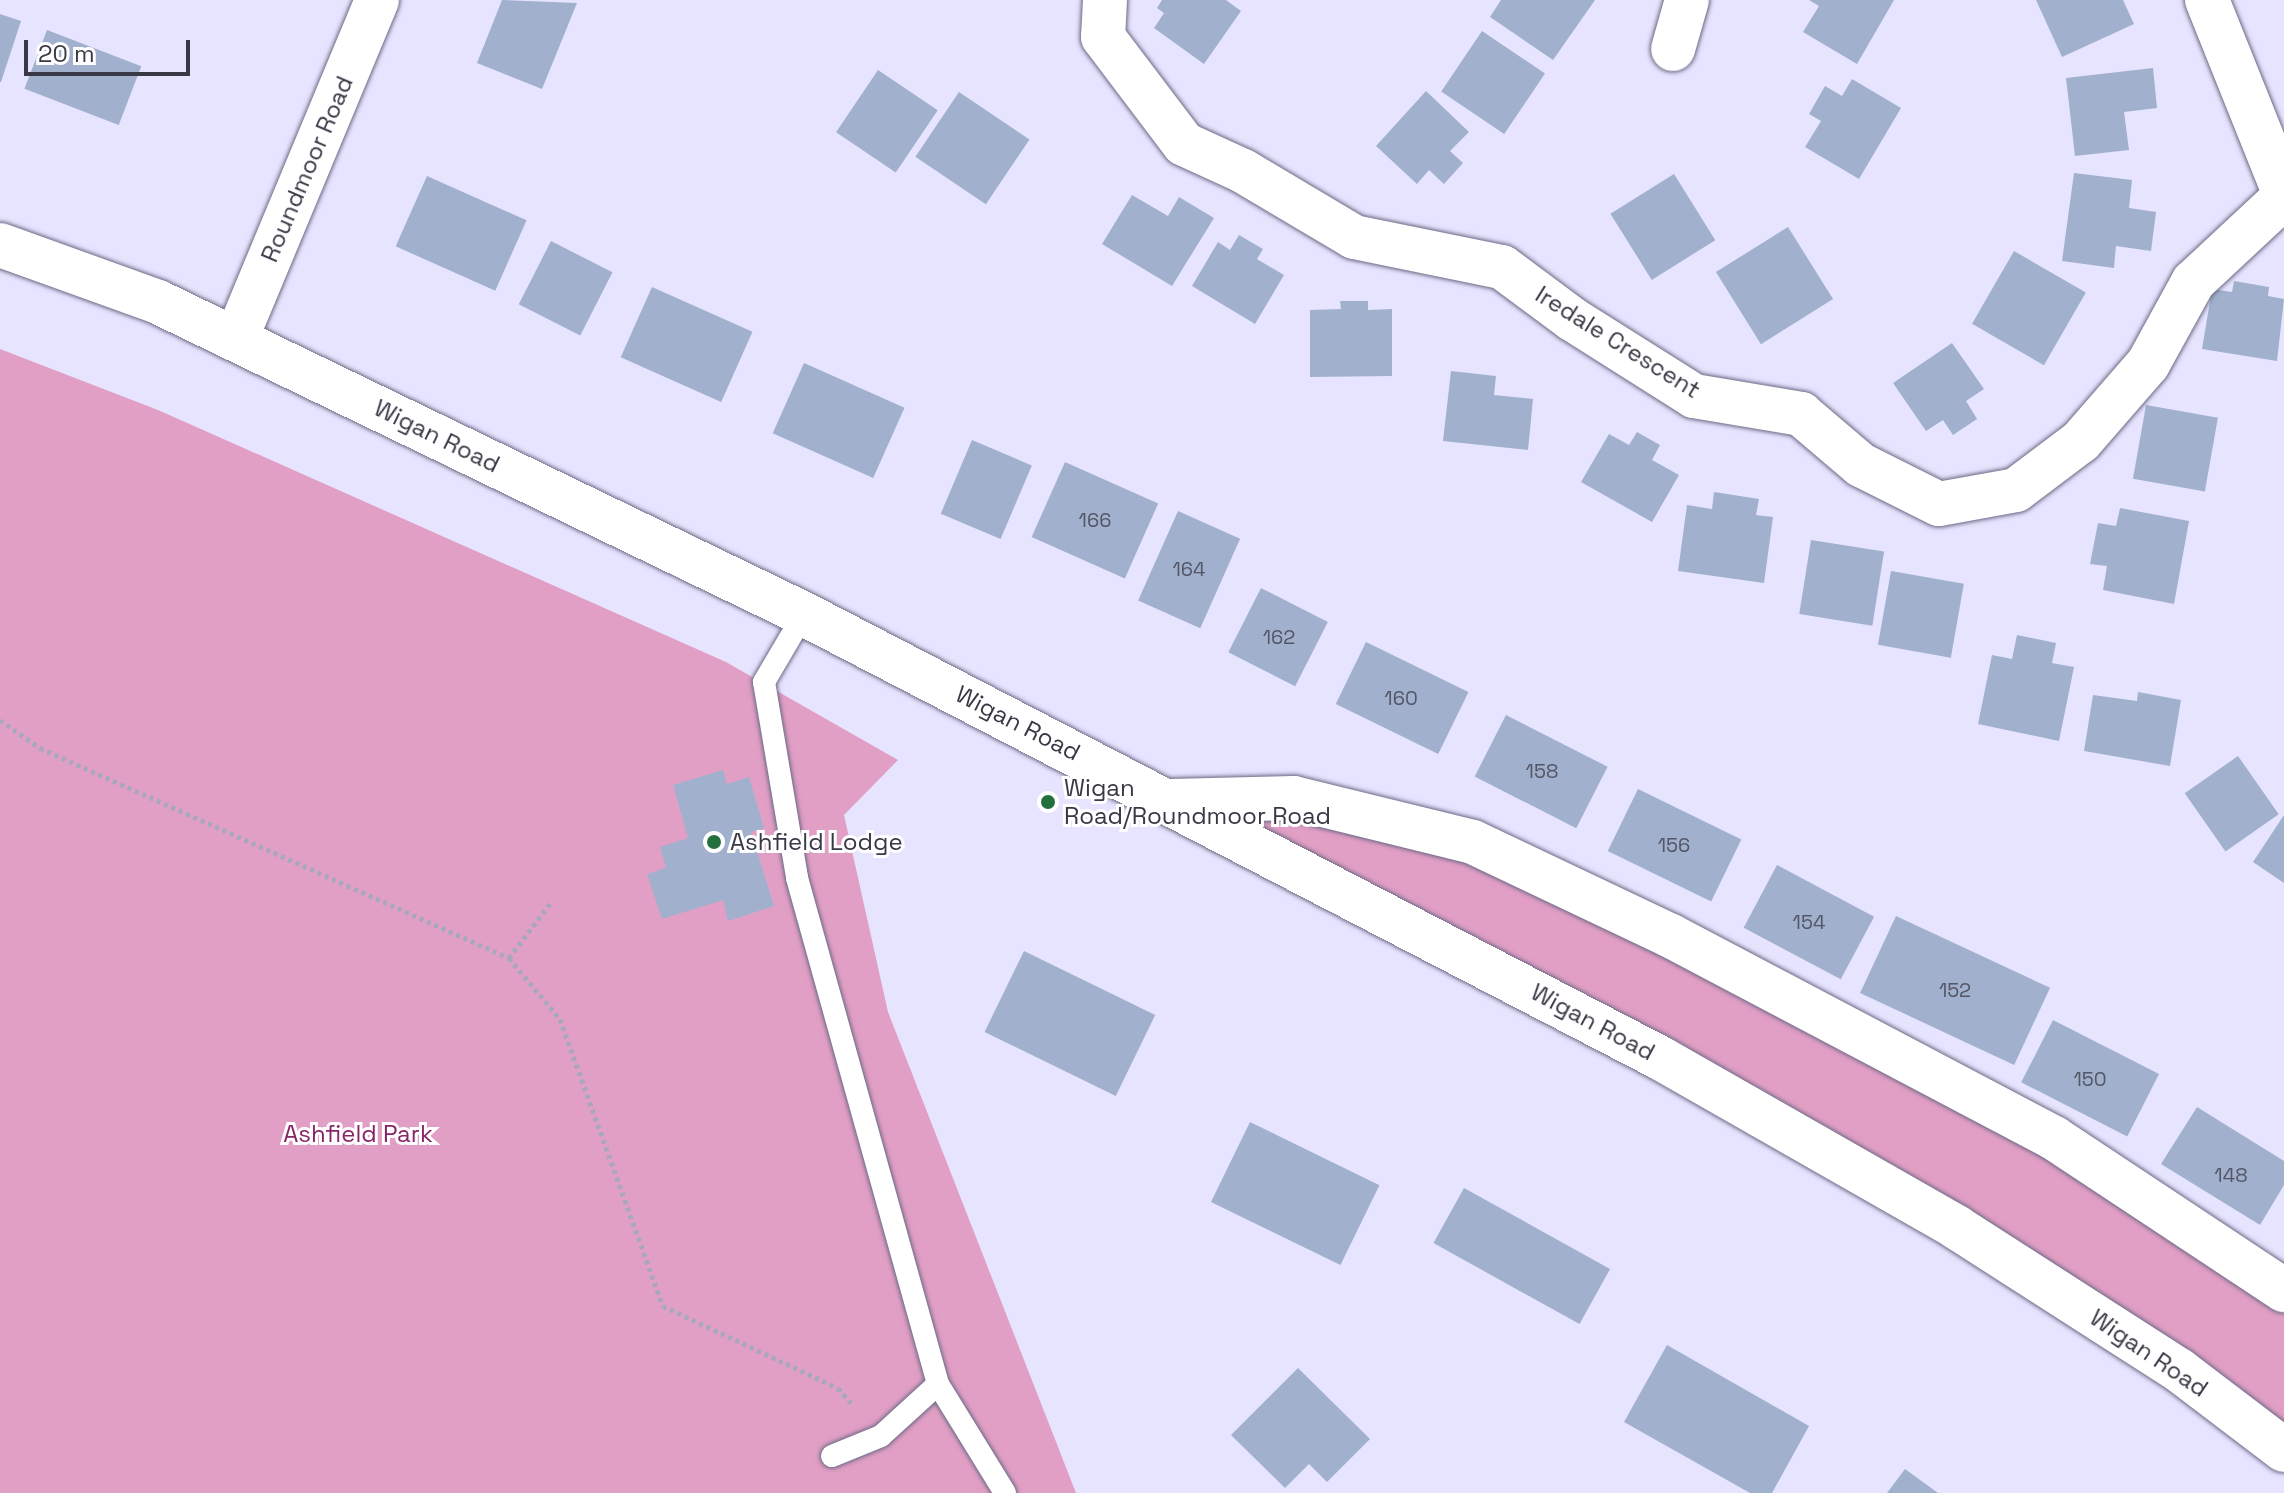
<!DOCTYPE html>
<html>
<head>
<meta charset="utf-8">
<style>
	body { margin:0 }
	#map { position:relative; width:2284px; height:1493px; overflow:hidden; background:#e6e4fe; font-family:"Space Grotesk",sans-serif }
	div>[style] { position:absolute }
	.green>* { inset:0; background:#e29fc5 }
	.building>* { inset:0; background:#a1b1cd; transform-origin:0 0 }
	.path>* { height:5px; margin-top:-2.5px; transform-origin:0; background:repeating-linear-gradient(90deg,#a9a7bc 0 4px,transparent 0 8px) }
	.roads { filter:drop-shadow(0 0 2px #6c6a86) drop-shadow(0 0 2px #6c6a86) }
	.lane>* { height:22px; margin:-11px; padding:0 11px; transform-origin:11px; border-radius:11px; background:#fff }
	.street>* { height:44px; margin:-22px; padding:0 22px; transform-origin:22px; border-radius:22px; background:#fff }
	.highway>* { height:44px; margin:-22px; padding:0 22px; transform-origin:22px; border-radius:22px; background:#fff }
	.dots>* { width:22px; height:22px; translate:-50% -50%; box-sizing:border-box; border:4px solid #fff; border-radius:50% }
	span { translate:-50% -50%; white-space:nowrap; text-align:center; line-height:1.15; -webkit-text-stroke:6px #fff; paint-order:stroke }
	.number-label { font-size:20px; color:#535667 }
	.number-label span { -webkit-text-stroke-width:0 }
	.street-label { font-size:24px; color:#393845 }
	.poi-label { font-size:24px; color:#393845 }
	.left { translate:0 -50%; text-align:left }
	.park-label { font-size:24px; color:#882567 }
	.scale { position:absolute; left:24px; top:40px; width:166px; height:36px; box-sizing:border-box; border:4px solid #393845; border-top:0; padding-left:10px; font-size:24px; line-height:28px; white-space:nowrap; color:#393845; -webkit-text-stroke:6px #fff; paint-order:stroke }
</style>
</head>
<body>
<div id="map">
	<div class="green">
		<div style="clip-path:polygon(0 349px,158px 410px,726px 662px,898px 760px,844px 815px,888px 1012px,1076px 1493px,0 1493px)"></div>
		<div style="clip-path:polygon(1171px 801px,1473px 842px,2284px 1290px,2284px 1450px,2179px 1370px)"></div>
	</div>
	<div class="building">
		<div style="clip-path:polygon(502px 0,577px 3px,542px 89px,477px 63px)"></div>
		<div style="clip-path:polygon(1162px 0,1226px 0,1241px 11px,1204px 64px,1154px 28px,1164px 13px,1157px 8px)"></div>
		<div style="clip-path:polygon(1501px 0,1595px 0,1553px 60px,1490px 17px)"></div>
		<div style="clip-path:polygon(1809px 0,1894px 0,1857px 64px,1803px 32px,1819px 6px)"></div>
		<div style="clip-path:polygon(2036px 0,2123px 0,2134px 24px,2062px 57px)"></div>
		<div style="clip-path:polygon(0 14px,21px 21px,1px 82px,0 82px)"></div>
		<div style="left:47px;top:30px;width:101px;height:63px;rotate:21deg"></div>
		<div style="left:1482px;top:31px;width:76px;height:73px;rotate:34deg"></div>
		<div style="clip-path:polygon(2153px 68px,2157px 108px,2124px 112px,2129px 150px,2075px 156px,2066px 78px)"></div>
		<div style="left:878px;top:70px;width:72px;height:75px;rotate:34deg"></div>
		<div style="clip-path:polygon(1852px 79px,1901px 108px,1859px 179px,1805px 147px,1821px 121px,1809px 114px,1825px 86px,1842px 96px)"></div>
		<div style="clip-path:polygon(1426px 91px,1469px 132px,1450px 151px,1463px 163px,1444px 184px,1429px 170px,1417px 184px,1376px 146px)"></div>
		<div style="left:959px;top:92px;width:85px;height:78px;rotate:34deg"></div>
		<div style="clip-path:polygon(2074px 173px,2132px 180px,2129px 208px,2156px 212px,2151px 251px,2116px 246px,2114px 268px,2062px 261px)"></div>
		<div style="left:1674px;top:174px;width:78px;height:75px;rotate:58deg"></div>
		<div style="left:427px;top:176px;width:109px;height:77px;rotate:24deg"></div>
		<div style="clip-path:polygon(1132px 195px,1168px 216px,1179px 197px,1214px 218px,1172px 286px,1102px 244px)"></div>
		<div style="left:1788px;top:227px;width:85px;height:85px;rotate:58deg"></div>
		<div style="clip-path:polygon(1239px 235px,1263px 249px,1257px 259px,1284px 275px,1255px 324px,1192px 286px,1218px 242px,1230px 250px)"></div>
		<div style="left:551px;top:241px;width:69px;height:71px;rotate:27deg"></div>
		<div style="left:2014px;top:251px;width:83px;height:84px;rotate:30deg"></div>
		<div style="clip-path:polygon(2234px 281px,2269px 287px,2268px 296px,2284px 299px,2277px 361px,2202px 349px,2212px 289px,2232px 292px)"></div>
		<div style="left:652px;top:287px;width:110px;height:77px;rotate:24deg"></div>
		<div style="clip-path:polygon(1340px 301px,1368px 301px,1368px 310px,1392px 309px,1392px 376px,1310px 377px,1310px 310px,1341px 309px)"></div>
		<div style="clip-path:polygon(1952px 343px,1984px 389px,1966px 401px,1977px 419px,1953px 435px,1943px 420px,1926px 431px,1893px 383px)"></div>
		<div style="left:804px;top:363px;width:110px;height:77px;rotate:24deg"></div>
		<div style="clip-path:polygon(1451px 371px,1496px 376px,1494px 395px,1533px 399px,1528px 450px,1443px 441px)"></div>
		<div style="left:2146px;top:405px;width:73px;height:75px;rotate:10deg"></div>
		<div style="clip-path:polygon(1637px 432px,1660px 445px,1652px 460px,1679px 475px,1652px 522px,1581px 482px,1609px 434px,1629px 445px)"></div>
		<div style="left:972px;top:440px;width:65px;height:80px;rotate:23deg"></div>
		<div style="left:1065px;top:462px;width:102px;height:82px;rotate:24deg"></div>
		<div style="clip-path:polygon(1714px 492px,1759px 499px,1756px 515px,1773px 517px,1764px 583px,1678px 571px,1687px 505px,1712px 509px)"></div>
		<div style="clip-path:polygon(2120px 508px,2189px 521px,2174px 604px,2103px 590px,2107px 566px,2090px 564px,2098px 523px,2116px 526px)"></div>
		<div style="left:1178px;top:511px;width:68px;height:98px;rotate:24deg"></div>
		<div style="left:1811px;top:540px;width:74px;height:75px;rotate:9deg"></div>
		<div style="left:1891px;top:571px;width:74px;height:75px;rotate:10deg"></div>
		<div style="left:1261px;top:588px;width:75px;height:72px;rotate:27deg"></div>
		<div style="clip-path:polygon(2017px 635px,2056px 643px,2052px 663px,2074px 667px,2059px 741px,1978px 724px,1992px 655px,2012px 659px)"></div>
		<div style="left:1366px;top:642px;width:114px;height:69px;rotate:26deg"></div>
		<div style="clip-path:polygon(2138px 692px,2181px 700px,2170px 766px,2084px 751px,2093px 695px,2137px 701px)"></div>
		<div style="left:1506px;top:715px;width:114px;height:69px;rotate:27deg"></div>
		<div style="left:2238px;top:756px;width:71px;height:65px;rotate:55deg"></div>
		<div style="clip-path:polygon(723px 770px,727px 784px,749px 777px,764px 828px,751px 832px,774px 906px,728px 921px,723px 900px,662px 919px,647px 874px,666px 868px,660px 847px,688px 838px,673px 785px)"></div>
		<div style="left:1638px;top:789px;width:115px;height:69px;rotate:26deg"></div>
		<div style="clip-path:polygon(2284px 815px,2284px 883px,2253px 862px)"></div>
		<div style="left:1777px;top:865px;width:110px;height:71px;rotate:28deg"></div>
		<div style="left:1896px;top:916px;width:170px;height:85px;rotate:25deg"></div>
		<div style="left:1024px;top:951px;width:146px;height:90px;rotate:26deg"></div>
		<div style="left:2053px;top:1020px;width:119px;height:70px;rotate:27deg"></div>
		<div style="clip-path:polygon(2197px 1107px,2284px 1161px,2284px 1185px,2260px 1225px,2161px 1164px)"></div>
		<div style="left:1250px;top:1122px;width:144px;height:89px;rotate:26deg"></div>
		<div style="left:1464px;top:1188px;width:167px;height:63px;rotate:29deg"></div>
		<div style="clip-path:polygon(1667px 1345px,1809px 1426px,1772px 1493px,1750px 1493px,1624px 1422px)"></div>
		<div style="clip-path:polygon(1298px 1368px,1370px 1439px,1327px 1482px,1309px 1464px,1285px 1488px,1231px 1435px)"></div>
		<div style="clip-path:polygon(1905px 1469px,1938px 1493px,1887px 1493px)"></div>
	</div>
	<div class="path">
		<div style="left:0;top:720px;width:49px;rotate:35deg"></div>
		<div style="left:40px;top:748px;width:514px;rotate:24.12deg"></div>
		<div style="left:509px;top:958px;width:80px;rotate:50.1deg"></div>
		<div style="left:560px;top:1019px;width:305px;rotate:70.3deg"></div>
		<div style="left:663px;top:1306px;width:193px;rotate:25.1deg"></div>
		<div style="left:838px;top:1388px;width:23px;rotate:49deg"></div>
		<div style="left:509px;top:958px;width:71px;rotate:-53deg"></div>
	</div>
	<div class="roads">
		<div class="lane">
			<div style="left:804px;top:614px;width:79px;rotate:120.5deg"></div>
			<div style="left:764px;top:682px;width:199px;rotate:80.4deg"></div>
			<div style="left:797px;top:878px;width:525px;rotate:74.43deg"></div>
			<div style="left:938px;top:1384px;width:128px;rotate:58.4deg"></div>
			<div style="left:832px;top:1456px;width:53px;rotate:-22.2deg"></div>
			<div style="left:881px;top:1436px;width:77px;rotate:-42.4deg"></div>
		</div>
		<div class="street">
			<div style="left:1105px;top:0;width:37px;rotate:93deg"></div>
			<div style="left:1103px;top:37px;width:134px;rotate:52.9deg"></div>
			<div style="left:1184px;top:144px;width:65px;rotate:24.6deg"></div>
			<div style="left:1243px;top:171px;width:129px;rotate:30.7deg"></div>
			<div style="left:1354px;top:237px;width:151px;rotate:11.5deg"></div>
			<div style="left:1502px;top:267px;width:87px;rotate:36.6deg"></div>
			<div style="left:1572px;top:319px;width:144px;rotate:32.3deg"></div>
			<div style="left:1694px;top:396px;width:109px;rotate:9.5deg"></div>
			<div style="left:1801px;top:414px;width:79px;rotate:40.4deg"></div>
			<div style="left:1861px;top:465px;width:87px;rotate:26.6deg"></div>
			<div style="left:1939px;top:504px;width:78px;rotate:-10.3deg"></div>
			<div style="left:2016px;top:490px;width:81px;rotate:-37deg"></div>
			<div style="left:2081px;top:441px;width:102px;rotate:-49deg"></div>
			<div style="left:2148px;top:364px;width:94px;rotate:-61.2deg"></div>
			<div style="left:2193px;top:282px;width:125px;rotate:-43deg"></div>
			<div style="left:2207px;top:0;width:208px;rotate:68.2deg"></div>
			<div style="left:1673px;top:49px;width:51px;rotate:-74.1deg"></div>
			<div style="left:236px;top:339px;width:367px;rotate:-67.4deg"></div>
			<div style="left:1171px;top:801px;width:123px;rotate:-1.4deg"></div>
			<div style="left:1294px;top:798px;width:184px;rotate:13.8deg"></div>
			<div style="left:1473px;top:842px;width:219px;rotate:25.4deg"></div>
			<div style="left:1671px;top:936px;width:433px;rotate:27.8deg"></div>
			<div style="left:2054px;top:1138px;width:276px;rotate:33.5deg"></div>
		</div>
		<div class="highway">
			<div style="left:0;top:245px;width:168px;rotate:19.8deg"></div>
			<div style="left:158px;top:302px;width:717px;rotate:25.78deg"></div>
			<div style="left:804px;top:614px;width:967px;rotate:27.41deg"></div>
			<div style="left:1662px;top:1059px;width:339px;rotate:29.7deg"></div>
			<div style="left:1956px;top:1227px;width:265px;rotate:32.7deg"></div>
			<div style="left:2179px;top:1370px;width:132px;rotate:37.3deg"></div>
		</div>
	</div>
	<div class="dots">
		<div style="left:1048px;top:802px;background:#23703f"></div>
		<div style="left:714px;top:842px;background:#23703f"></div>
	</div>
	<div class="number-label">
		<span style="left:1095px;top:520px">166</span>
		<span style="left:1189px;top:569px">164</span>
		<span style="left:1279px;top:637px">162</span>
		<span style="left:1401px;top:698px">160</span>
		<span style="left:1542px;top:771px">158</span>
		<span style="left:1674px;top:845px">156</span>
		<span style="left:1809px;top:922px">154</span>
		<span style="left:1955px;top:990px">152</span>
		<span style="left:2090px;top:1079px">150</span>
		<span style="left:2231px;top:1175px">148</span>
	</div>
	<div class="street-label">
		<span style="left:307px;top:169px;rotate:-67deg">Roundmoor Road</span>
		<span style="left:1618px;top:342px;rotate:32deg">Iredale Crescent</span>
		<span style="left:437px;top:436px;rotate:26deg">Wigan Road</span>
		<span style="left:1018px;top:723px;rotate:27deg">Wigan Road</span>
		<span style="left:1593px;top:1022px;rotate:28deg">Wigan Road</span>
		<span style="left:2149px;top:1353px;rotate:34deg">Wigan Road</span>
	</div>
	<div class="poi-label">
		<span class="left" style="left:1064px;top:802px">Wigan<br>Road/Roundmoor Road</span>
		<span class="left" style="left:730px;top:842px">Ashfield Lodge</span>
	</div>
	<div class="park-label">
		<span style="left:358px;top:1134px">Ashfield Park</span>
	</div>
	<div class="scale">20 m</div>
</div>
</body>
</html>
